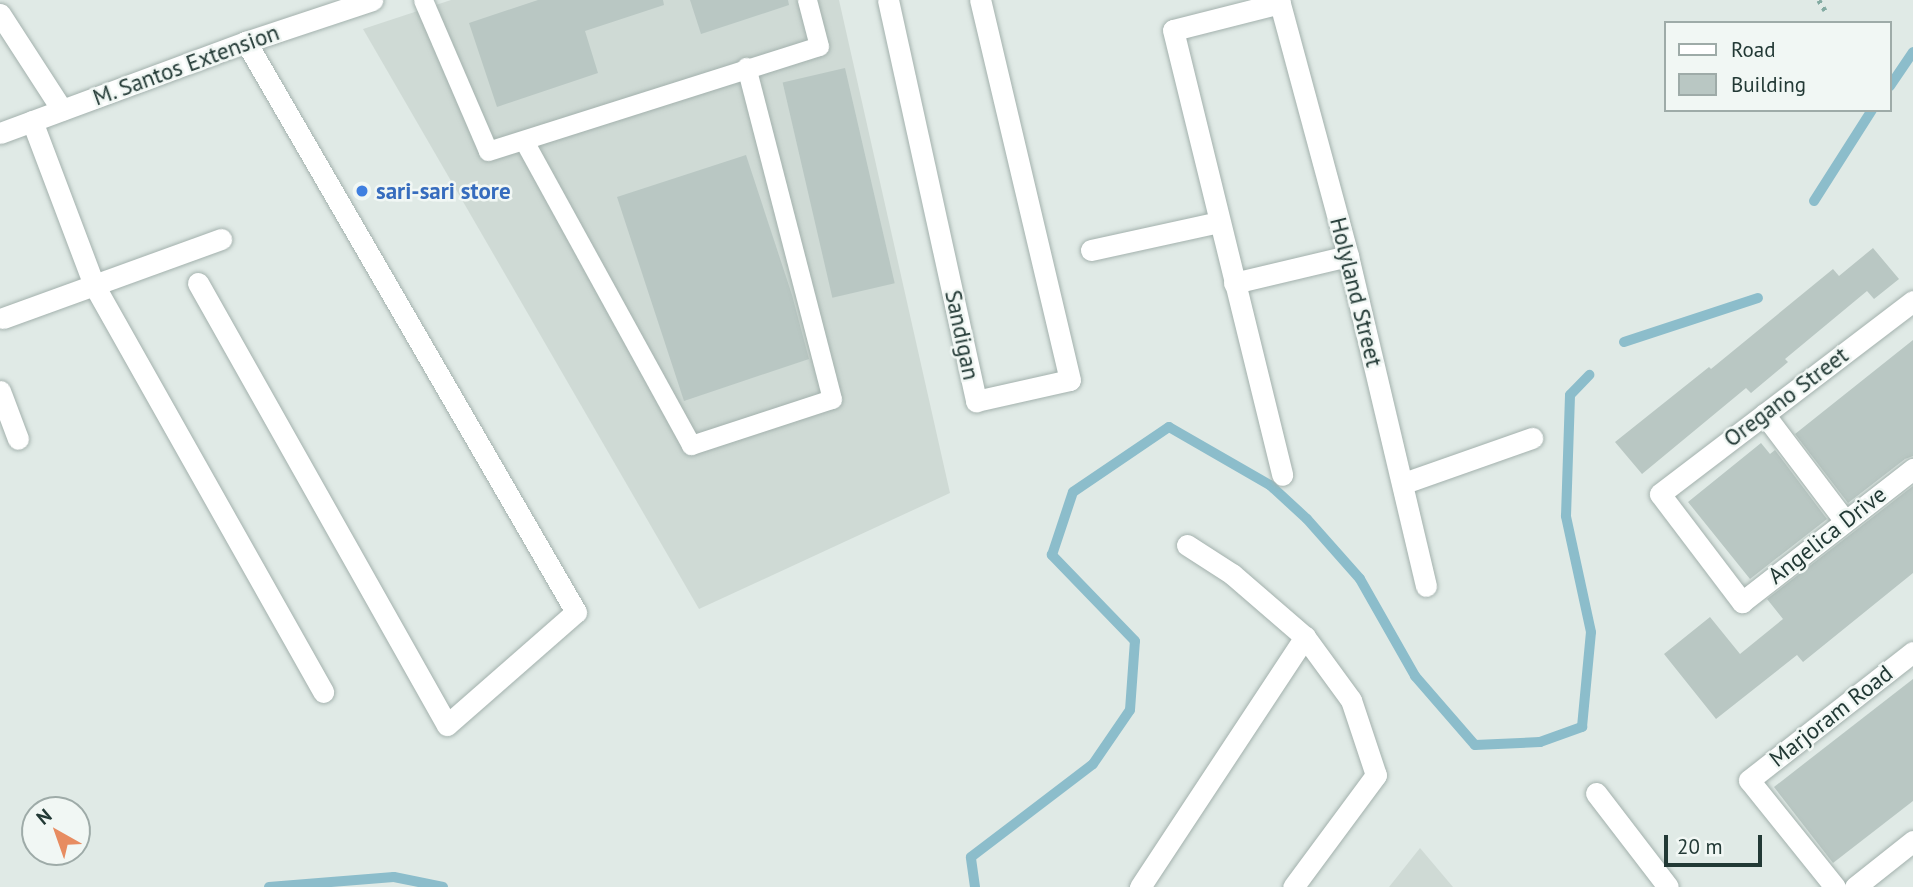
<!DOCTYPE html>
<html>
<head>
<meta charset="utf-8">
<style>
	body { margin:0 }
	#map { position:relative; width:1913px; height:887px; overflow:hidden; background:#e0eae6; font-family:"PT Sans",sans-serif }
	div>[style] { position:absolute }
	.built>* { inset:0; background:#cfdad5 }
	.stream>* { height:10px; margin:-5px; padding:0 5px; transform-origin:5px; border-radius:5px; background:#8cbdcb }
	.building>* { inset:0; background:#b9c7c3; transform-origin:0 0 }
	.path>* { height:4.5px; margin-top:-2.25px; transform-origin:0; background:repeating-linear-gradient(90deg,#83aba2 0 3.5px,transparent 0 8.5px) }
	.roads { filter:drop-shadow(0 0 2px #a3b1ad) drop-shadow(0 0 2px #a3b1ad) }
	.service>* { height:19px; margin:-9.5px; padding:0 9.5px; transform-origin:9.5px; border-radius:9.5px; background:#fff }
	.minor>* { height:21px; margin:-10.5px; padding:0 10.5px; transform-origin:10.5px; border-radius:10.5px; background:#fff }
	.tertiary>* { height:21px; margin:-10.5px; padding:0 10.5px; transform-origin:10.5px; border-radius:10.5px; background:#fff }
	.dots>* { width:19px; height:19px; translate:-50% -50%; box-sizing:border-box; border:4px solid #f1f7f4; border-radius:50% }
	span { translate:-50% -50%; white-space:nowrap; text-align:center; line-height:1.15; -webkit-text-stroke:5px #f1f7f4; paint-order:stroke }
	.street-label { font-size:23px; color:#223935 }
	.shop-label { font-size:23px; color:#366cbe; font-weight:700 }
	.left { translate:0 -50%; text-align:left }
	.legend { position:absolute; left:1664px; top:21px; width:228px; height:91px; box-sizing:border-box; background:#f1f7f4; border:2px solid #9eaba8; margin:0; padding:9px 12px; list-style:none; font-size:21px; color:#223935 }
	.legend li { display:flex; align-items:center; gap:14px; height:35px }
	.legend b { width:35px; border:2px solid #9eaba8 }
	.north { position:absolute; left:21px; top:796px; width:70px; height:70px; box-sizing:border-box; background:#f1f7f4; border:2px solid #9eaba8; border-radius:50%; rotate:320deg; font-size:19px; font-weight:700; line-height:28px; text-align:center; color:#223935 }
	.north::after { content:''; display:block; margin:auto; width:24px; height:32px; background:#e78c61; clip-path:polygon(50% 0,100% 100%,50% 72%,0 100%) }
	.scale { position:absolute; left:1664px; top:835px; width:98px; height:32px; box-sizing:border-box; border:4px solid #223935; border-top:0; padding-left:9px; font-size:21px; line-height:24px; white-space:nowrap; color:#223935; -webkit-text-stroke:5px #f1f7f4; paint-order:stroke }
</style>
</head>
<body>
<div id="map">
	<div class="built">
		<div style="clip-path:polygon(451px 0,839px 0,950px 493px,699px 609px,363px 29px)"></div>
		<div style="clip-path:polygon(1420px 848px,1453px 887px,1389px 887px)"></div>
	</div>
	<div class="stream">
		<div style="left:1890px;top:86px;width:41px;rotate:-55.9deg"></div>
		<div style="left:1814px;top:201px;width:108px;rotate:-57.5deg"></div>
		<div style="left:1624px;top:342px;width:141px;rotate:-18.2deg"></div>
		<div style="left:269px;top:887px;width:125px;rotate:-4.6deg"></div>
		<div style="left:394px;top:877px;width:50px;rotate:11.5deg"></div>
		<div style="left:975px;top:887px;width:30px;rotate:-98deg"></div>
		<div style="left:971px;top:857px;width:153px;rotate:-37.3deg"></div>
		<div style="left:1093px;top:764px;width:65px;rotate:-55.6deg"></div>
		<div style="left:1130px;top:710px;width:69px;rotate:-85.9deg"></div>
		<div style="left:1135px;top:641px;width:120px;rotate:-134deg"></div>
		<div style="left:1052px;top:555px;width:66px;rotate:-71.6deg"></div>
		<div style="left:1073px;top:492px;width:116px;rotate:-34.1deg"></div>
		<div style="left:1169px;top:427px;width:116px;rotate:29.9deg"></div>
		<div style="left:1270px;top:485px;width:50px;rotate:42.6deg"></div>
		<div style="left:1307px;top:519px;width:80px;rotate:48.5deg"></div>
		<div style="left:1360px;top:579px;width:112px;rotate:60.4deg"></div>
		<div style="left:1415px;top:676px;width:91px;rotate:49deg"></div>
		<div style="left:1475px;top:745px;width:65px;rotate:-2.6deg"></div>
		<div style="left:1540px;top:742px;width:45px;rotate:-19.7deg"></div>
		<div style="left:1582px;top:727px;width:95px;rotate:-84.6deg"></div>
		<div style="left:1591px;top:632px;width:119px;rotate:-102.2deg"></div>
		<div style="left:1566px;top:516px;width:121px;rotate:-88.1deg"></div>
		<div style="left:1570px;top:395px;width:28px;rotate:-46deg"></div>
	</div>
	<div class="building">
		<div style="clip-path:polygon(538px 0,663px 0,664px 5px,585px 31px,598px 73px,497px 107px,469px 23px)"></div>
		<div style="clip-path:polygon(690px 0,788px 0,789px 5px,701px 34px)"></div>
		<div style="left:845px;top:68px;width:221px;height:64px;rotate:77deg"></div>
		<div style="clip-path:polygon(746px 155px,792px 295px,809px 359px,684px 401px,617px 197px)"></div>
		<div style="clip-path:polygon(1873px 248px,1899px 279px,1874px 299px,1867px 291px,1785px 359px,1788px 362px,1751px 393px,1746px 388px,1642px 474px,1615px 442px,1709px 367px,1711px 369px,1833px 269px,1839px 276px)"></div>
		<div style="clip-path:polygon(1913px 340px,1913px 456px,1905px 459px,1848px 503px,1795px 434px)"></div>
		<div style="clip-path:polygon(1761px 443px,1770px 454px,1775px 450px,1827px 519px,1750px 579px,1688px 502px)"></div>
		<div style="clip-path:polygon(1913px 486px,1913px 573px,1803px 662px,1797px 655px,1716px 719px,1664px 654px,1710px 617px,1740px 654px,1783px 619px,1767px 599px)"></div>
		<div style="clip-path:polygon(1913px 679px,1913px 801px,1833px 863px,1774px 787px)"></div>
	</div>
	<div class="path">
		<div style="left:1819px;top:0;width:12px;rotate:59deg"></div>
	</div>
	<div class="roads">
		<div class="service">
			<div style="left:423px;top:0;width:164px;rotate:66.7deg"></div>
			<div style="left:488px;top:151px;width:347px;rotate:-17.6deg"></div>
			<div style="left:819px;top:46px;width:48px;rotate:-104.6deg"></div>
			<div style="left:524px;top:141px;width:347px;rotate:61.2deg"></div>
			<div style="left:691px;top:445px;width:148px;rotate:-18.1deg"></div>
			<div style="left:832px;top:399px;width:343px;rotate:-104.5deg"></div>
		</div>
		<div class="minor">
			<div style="left:888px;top:0;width:411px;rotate:77.6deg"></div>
			<div style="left:976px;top:401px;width:96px;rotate:-12.6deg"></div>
			<div style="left:1070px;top:380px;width:391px;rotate:-103.3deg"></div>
			<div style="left:1279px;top:0;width:265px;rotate:74.9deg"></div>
			<div style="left:1348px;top:256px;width:339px;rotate:76.7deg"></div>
			<div style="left:1280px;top:3px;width:110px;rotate:165.8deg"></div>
			<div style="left:1173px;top:30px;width:458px;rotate:76.2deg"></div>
			<div style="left:0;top:14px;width:114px;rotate:57.1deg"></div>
			<div style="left:32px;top:121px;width:175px;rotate:69.3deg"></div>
			<div style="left:94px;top:285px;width:467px;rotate:60.6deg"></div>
			<div style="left:1091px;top:250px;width:131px;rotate:-12.3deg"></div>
			<div style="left:198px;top:283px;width:507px;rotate:60.61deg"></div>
			<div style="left:447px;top:725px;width:171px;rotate:-41.2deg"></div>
			<div style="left:576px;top:612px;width:659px;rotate:-120.07deg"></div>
			<div style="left:1234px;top:283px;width:117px;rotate:-13.3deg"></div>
			<div style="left:1913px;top:301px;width:318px;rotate:142.7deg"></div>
			<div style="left:1660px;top:494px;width:136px;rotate:52.8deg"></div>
			<div style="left:1742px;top:602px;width:217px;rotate:-37.9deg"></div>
			<div style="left:3px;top:318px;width:232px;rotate:-19.9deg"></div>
			<div style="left:0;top:391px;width:51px;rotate:69.4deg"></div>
			<div style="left:1764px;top:414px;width:134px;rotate:52.9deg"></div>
			<div style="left:1404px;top:483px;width:136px;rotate:-19.4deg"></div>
			<div style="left:1187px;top:545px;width:54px;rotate:32.8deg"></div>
			<div style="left:1232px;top:574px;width:96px;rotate:40.8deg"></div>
			<div style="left:1305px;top:637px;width:78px;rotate:53.9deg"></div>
			<div style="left:1351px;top:700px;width:79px;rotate:71.6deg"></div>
			<div style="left:1376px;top:775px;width:139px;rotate:126.5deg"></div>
			<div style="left:1596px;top:793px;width:118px;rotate:52.5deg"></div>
			<div style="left:1140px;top:887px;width:300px;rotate:-56.6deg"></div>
			<div style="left:1835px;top:887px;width:137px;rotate:-128.8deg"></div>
			<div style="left:1749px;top:780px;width:208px;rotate:-38deg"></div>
			<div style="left:1855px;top:887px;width:74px;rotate:-38.4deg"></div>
		</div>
		<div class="tertiary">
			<div style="left:0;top:133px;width:262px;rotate:-20.3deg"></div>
			<div style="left:246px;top:42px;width:133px;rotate:-18.4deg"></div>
		</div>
	</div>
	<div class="dots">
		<div style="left:362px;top:191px;background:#3f7fe0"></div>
	</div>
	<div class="street-label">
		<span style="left:186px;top:65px;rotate:-20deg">M. Santos Extension</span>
		<span style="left:1356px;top:292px;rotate:76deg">Holyland Street</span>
		<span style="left:962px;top:335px;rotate:78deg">Sandigan</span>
		<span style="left:1786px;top:397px;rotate:-37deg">Oregano Street</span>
		<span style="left:1827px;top:535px;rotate:-38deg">Angelica Drive</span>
		<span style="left:1831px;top:716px;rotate:-38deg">Marjoram Road</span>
	</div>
	<div class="shop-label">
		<span class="left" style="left:376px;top:191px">sari-sari store</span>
	</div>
	<ul class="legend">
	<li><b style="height:9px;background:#fff"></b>Road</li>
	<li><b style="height:19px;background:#b9c7c3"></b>Building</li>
	</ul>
	<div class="north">N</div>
	<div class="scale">20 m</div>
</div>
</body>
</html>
